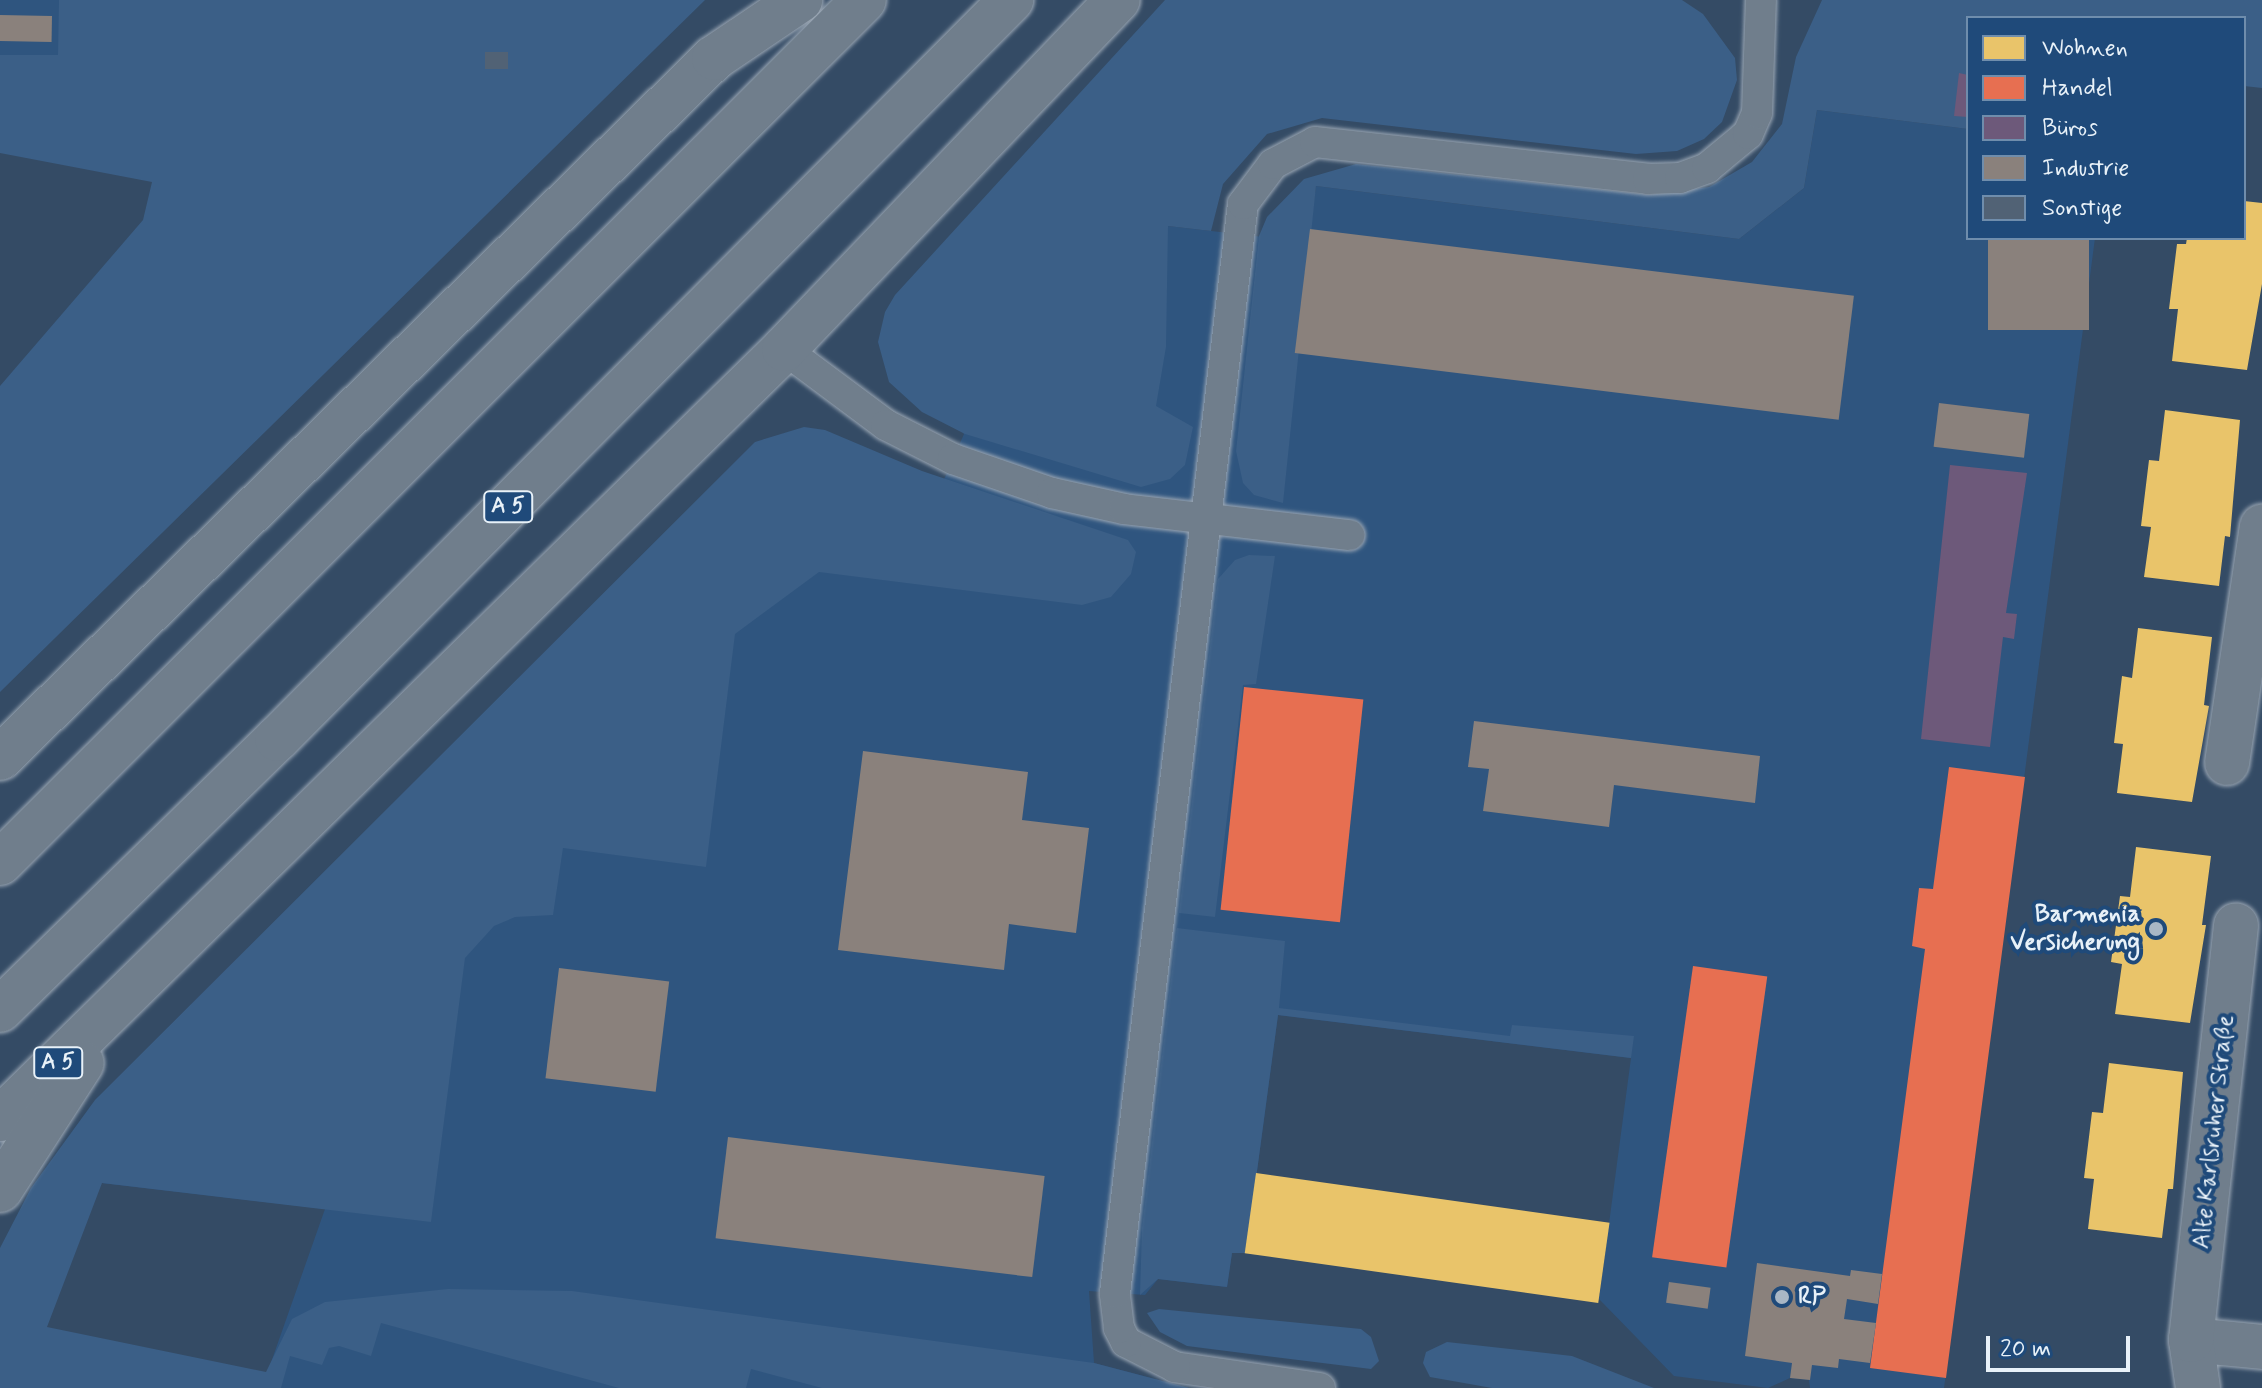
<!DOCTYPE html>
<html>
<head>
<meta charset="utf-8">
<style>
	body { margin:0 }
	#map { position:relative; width:2262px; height:1388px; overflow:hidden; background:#344b65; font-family:Mynerve,sans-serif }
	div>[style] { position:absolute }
	.built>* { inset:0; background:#2f557f; transform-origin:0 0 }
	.green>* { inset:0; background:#3b5f87 }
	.homes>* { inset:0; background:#e9c46a; transform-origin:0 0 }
	.shops>* { inset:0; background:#e76f51; transform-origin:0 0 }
	.offices>* { inset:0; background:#6d597a }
	.industry>* { inset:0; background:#8a817c; transform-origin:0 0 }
	.building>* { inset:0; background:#516275; transform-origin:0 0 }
	.roads { filter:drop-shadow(0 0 2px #9aa6b3) drop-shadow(0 0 2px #9aa6b3) }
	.lane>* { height:30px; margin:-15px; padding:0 15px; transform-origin:15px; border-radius:15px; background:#707e8c }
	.street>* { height:44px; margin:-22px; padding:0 22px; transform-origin:22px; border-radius:22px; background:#707e8c }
	.highway>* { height:44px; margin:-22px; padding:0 22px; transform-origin:22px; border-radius:22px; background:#707e8c }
	.dots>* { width:22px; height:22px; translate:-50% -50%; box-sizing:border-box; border:4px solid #1f4a7a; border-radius:50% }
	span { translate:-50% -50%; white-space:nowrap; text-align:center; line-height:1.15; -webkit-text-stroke:8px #1f4a7a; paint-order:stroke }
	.shield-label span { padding:2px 6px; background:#1f4a7a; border:2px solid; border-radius:6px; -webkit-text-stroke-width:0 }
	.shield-label { font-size:22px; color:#e8f1f8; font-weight:700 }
	.poi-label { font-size:24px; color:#e8f1f8; font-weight:700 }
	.right { translate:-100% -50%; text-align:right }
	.left { translate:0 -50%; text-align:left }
	.street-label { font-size:24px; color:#e8f1f8 }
	.legend { position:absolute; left:1966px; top:16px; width:280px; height:224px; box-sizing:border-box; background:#1f4a7a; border:2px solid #6f8dac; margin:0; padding:10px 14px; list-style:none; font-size:24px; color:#e8f1f8 }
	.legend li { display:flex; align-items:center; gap:16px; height:40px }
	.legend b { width:40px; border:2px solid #6f8dac }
	.scale { position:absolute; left:1986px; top:1336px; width:144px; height:36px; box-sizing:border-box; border:4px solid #e8f1f8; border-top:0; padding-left:10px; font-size:24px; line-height:28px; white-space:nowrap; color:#e8f1f8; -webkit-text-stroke:6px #1f4a7a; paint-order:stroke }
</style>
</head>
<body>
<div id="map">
	<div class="built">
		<div style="left:0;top:0;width:59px;height:55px"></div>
		<div style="clip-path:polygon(1817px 110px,1968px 129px,1968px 238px,2095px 238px,1944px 1388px,1810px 1388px,1809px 1380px,1790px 1378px,1768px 1388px,1674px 1376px,1599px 1299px,1631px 1058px,1278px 1015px,1246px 1253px,1232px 1253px,1227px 1287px,1158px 1279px,1145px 1295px,1089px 1291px,1094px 1363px,1189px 1388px,262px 1388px,325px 1209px,102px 1183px,827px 471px,942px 484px,964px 434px,922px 378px,1095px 199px,1168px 226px,1308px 242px,1316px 186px,1739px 239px,1804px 188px)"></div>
	</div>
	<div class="green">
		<div style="clip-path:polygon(59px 0,705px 0,0 692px,0 386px,143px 220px,152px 182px,0 153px,0 55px,58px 55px)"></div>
		<div style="clip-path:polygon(1165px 0,1682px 0,1703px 14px,1735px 58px,1737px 80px,1722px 122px,1704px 139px,1677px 151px,1636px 154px,1322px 118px,1267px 134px,1223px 184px,1211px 231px,1168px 226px,1166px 347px,1156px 406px,1193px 427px,1185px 465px,1170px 479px,1141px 487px,965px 434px,922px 412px,889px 382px,878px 342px,885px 312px,895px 295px)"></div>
		<div style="clip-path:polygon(1822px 0,2262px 0,2262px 88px,2244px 86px,2244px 18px,1968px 18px,1968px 129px,1817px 110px,1804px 188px,1739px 239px,1316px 186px,1283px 503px,1254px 495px,1243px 483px,1236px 451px,1259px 236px,1267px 217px,1304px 179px,1356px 164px,1649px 195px,1709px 187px,1752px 162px,1782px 124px,1796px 57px)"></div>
		<div style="clip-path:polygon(804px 427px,825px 430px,922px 471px,1128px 540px,1136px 552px,1131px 574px,1111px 597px,1082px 605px,819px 572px,735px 634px,706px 867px,563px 848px,553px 915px,515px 917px,494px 926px,465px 958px,431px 1222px,102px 1183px,47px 1327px,266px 1372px,292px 1319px,325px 1302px,448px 1289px,572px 1291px,1094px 1363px,1189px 1388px,822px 1388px,751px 1369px,746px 1388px,619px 1388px,381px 1323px,371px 1356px,339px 1346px,329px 1348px,322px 1365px,290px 1356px,281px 1388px,0 1388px,0 1248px,31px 1188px,95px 1100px,755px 442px)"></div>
		<div style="clip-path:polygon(1249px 555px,1275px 556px,1256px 684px,1243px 685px,1215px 917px,1179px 913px,1218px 579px,1235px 560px)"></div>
		<div style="clip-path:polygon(1177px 928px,1285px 941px,1279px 1008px,1510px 1036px,1512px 1025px,1634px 1036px,1631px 1058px,1278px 1015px,1246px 1253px,1232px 1253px,1227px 1287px,1158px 1279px,1140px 1295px,1142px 1228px)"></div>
		<div style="clip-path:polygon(1159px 1309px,1361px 1329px,1371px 1337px,1379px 1361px,1371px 1369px,1187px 1346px,1160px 1332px,1147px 1313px)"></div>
		<div style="clip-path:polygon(1447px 1342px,1572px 1356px,1654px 1388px,1492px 1388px,1430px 1377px,1423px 1363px,1426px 1352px)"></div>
	</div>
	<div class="homes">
		<div style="clip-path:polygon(2244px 201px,2262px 203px,2262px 284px,2247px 370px,2172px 361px,2178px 309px,2169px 309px,2177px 244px,2186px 244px,2187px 238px,2244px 238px)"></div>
		<div style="clip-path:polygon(2165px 410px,2240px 420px,2230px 537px,2225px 536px,2219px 586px,2144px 577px,2151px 527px,2141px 526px,2149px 460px,2159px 461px)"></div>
		<div style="clip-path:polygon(2138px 628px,2212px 637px,2204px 705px,2209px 706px,2192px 802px,2117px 793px,2123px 744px,2114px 743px,2122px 676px,2132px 678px)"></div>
		<div style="clip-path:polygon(2136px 847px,2211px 856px,2202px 925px,2206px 925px,2190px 1023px,2115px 1014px,2122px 964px,2111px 962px,2120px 896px,2130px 897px)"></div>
		<div style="clip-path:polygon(2109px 1063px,2183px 1072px,2173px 1189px,2168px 1189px,2162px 1238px,2088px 1229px,2094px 1179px,2084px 1178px,2092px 1112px,2103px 1113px)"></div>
		<div style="left:1256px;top:1173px;width:357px;height:81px;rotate:8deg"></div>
	</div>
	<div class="shops">
		<div style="left:1244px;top:687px;width:120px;height:224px;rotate:6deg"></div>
		<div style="clip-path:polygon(1949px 767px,2025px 777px,1946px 1378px,1870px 1368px,1925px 949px,1912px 946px,1919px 888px,1933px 889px)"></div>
		<div style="left:1693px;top:966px;width:75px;height:294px;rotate:8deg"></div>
	</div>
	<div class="offices">
		<div style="clip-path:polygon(1959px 73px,1968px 75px,1968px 117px,1954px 116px)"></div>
		<div style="clip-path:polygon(1950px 465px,2027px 473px,2006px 613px,2017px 614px,2014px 639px,2003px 637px,1990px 747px,1921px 739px)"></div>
	</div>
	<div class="industry">
		<div style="left:0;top:15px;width:52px;height:26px;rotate:1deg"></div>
		<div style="left:1310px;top:229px;width:548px;height:125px;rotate:7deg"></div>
		<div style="left:1988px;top:238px;width:101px;height:92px"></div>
		<div style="left:1939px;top:403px;width:91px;height:44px;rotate:7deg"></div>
		<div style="clip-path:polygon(1474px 721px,1760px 756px,1755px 803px,1614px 785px,1609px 827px,1483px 811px,1489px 769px,1468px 767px)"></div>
		<div style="clip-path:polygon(863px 751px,1028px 772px,1022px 820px,1089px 828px,1076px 933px,1009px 924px,1004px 970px,838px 950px)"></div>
		<div style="left:559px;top:968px;width:111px;height:111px;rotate:7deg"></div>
		<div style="left:728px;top:1137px;width:319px;height:102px;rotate:7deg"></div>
		<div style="clip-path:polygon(1757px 1263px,1850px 1276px,1851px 1270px,1882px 1274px,1878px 1304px,1847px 1299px,1844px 1319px,1876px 1323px,1870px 1363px,1839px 1359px,1838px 1368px,1812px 1365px,1810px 1380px,1790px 1378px,1792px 1363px,1745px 1356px)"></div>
		<div style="left:1669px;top:1282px;width:42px;height:21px;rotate:8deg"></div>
	</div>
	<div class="building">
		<div style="left:508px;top:52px;width:17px;height:23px;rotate:90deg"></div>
	</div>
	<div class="roads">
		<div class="lane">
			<div style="left:784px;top:349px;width:127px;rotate:36.7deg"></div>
			<div style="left:886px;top:425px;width:75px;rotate:26.9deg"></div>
			<div style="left:953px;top:459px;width:105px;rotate:19deg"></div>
			<div style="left:1052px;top:493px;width:74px;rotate:12.5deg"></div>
			<div style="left:1124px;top:509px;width:227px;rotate:6.6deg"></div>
			<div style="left:1320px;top:1388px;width:147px;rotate:-171.8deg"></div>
			<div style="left:1175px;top:1367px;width:55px;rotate:-153deg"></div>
			<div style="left:1126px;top:1342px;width:16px;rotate:-117deg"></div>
			<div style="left:1119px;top:1328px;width:35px;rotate:-97deg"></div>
			<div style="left:1115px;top:1293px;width:1096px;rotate:-83.3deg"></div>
			<div style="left:1243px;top:204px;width:50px;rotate:-53.1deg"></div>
			<div style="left:1273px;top:164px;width:47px;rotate:-27.6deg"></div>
			<div style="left:1315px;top:142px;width:335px;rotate:6.3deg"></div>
			<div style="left:1648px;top:179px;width:32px;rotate:-2deg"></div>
			<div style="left:1680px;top:178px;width:29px;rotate:-20deg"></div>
			<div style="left:1707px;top:168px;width:53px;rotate:-39.7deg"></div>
			<div style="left:1748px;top:134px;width:23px;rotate:-67deg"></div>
			<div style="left:1757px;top:113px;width:113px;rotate:-88deg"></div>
		</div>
		<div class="street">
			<div style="left:2227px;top:763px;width:239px;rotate:-81.6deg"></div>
			<div style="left:2191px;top:1340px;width:71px;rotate:5.6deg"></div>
			<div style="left:2198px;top:1388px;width:49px;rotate:-98.3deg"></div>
			<div style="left:2191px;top:1340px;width:417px;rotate:-83.8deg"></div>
		</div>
		<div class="highway">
			<div style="left:0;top:758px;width:1000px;rotate:-44.43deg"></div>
			<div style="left:714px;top:58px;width:104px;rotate:-34deg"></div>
			<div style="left:0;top:863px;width:1221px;rotate:-44.97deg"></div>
			<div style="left:0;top:1010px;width:388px;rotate:-44.4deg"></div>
			<div style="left:277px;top:739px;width:1042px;rotate:-45.19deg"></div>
			<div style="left:0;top:1119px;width:1099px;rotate:-44.48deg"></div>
			<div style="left:784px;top:349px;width:483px;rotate:-46.3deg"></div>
			<div style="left:0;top:1190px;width:151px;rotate:-57.2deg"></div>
		</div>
	</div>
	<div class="dots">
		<div style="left:2156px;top:929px;background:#a9b7c5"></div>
		<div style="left:1782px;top:1297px;background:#a9b7c5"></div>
	</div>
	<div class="shield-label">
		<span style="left:508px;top:507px">A 5</span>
		<span style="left:58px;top:1063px">A 5</span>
	</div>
	<div class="poi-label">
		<span class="right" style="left:2140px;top:929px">Barmenia<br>Versicherung</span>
		<span class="left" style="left:1798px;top:1297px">RP</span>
	</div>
	<div class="street-label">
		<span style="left:2214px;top:1132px;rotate:-84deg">Alte Karlsruher Straße</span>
	</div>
	<ul class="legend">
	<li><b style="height:22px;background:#e9c46a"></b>Wohnen</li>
	<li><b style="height:22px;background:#e76f51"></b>Handel</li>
	<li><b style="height:22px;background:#6d597a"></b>Büros</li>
	<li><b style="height:22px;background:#8a817c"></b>Industrie</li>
	<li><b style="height:22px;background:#516275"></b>Sonstige</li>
	</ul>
	<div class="scale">20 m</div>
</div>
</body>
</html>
